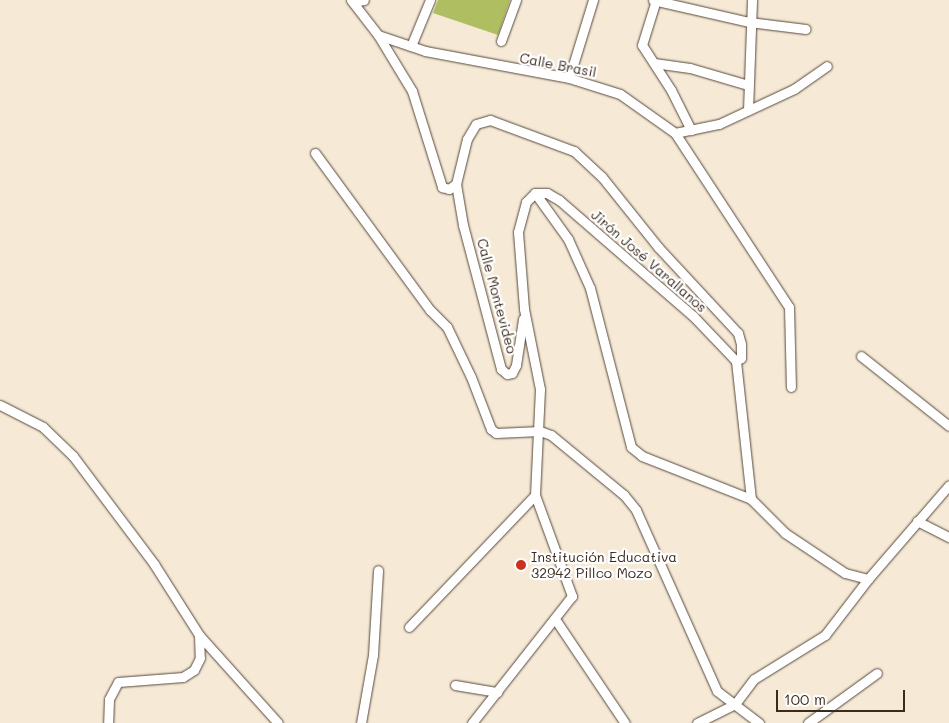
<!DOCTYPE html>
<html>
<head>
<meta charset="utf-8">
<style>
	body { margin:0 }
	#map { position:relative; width:949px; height:723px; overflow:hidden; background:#f6ead7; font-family:Mali,sans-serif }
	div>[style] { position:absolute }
	.green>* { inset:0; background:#afbe61 }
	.roads { filter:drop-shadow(0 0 1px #57473a) drop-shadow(0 0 1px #57473a) }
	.street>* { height:9px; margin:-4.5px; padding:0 4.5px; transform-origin:4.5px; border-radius:4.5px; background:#fff }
	.dots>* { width:14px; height:14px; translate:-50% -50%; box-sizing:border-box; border:2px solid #fff; border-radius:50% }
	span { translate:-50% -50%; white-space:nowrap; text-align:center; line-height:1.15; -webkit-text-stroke:4.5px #fff; paint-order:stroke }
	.street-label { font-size:14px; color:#3b2a1e }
	.poi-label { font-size:14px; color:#3b2a1e }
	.left { translate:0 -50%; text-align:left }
	.scale { position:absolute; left:776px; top:690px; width:129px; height:22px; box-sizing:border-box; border:2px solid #3b2a1e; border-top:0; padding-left:6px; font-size:15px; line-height:18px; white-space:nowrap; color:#3b2a1e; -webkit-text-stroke:4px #fff; paint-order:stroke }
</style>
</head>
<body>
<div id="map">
	<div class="green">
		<div style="clip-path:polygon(438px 0,510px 0,498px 35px,433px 13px)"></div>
	</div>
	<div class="roads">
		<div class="street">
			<div style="left:351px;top:0;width:44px;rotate:52.4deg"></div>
			<div style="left:378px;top:35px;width:66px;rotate:58.7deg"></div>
			<div style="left:412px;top:91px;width:101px;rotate:72.6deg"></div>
			<div style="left:442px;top:187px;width:7px;rotate:16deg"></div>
			<div style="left:449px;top:189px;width:9px;rotate:-36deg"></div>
			<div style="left:456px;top:184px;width:46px;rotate:-76.3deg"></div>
			<div style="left:467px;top:139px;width:17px;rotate:-59deg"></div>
			<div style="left:476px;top:124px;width:15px;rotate:-16deg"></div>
			<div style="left:490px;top:120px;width:90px;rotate:20.3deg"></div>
			<div style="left:574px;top:151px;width:38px;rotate:43deg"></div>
			<div style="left:602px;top:177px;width:90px;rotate:51.3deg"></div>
			<div style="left:658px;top:247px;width:117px;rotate:47.1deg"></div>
			<div style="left:738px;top:333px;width:11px;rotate:75deg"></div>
			<div style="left:741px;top:344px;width:14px;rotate:90deg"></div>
			<div style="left:741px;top:358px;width:6px;rotate:149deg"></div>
			<div style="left:736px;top:361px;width:62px;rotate:-133.7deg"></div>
			<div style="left:693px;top:316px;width:177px;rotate:-139.1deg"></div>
			<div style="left:559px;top:200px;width:14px;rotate:-150deg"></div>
			<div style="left:547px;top:193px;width:12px;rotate:180deg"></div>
			<div style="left:535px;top:193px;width:13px;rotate:135deg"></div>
			<div style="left:526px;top:202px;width:31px;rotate:105deg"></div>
			<div style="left:518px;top:232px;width:77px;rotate:85.5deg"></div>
			<div style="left:524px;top:309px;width:82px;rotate:78.7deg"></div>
			<div style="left:540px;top:389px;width:106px;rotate:92.7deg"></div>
			<div style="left:535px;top:495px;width:108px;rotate:69.9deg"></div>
			<div style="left:572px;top:596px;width:162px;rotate:128.2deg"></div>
			<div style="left:653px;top:0;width:98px;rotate:12.9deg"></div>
			<div style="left:749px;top:22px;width:57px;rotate:7deg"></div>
			<div style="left:656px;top:0;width:47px;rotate:107.3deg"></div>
			<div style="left:642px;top:45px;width:54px;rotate:57.2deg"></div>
			<div style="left:671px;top:90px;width:45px;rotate:63.4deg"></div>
			<div style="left:353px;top:2px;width:11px;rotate:-10deg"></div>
			<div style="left:378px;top:35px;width:50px;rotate:18.8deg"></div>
			<div style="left:425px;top:51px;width:147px;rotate:10.6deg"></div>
			<div style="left:569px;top:78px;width:53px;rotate:17.4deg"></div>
			<div style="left:620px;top:94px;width:67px;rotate:35.3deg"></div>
			<div style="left:675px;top:133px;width:45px;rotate:-11.6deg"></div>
			<div style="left:719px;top:124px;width:83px;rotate:-25deg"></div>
			<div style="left:794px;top:89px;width:40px;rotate:-34.9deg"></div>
			<div style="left:501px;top:41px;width:44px;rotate:-69.9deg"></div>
			<div style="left:411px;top:46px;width:50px;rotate:-67.6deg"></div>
			<div style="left:654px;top:63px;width:36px;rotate:8deg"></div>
			<div style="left:690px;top:68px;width:60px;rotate:16.3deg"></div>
			<div style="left:569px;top:78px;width:82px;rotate:-72.9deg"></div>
			<div style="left:748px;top:110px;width:110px;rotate:-87.9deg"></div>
			<div style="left:675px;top:133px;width:208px;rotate:56.8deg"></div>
			<div style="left:789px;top:307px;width:80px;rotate:88.6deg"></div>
			<div style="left:315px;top:153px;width:195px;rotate:53.8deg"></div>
			<div style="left:430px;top:310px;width:24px;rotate:45deg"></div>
			<div style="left:447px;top:327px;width:55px;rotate:64.4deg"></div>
			<div style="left:471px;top:377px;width:56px;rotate:69deg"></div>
			<div style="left:491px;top:429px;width:6px;rotate:39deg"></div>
			<div style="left:496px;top:433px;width:44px;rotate:-2.6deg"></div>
			<div style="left:540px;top:431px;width:12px;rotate:20deg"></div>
			<div style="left:551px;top:435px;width:94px;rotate:39.4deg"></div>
			<div style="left:624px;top:495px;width:19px;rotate:51deg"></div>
			<div style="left:636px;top:510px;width:198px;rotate:65.9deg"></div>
			<div style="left:717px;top:691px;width:53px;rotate:37.3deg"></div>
			<div style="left:456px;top:184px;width:42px;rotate:80.3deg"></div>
			<div style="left:463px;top:225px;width:149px;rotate:75.2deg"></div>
			<div style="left:501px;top:369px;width:8px;rotate:40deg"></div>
			<div style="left:507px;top:374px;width:5px;rotate:-11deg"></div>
			<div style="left:512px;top:373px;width:9px;rotate:-63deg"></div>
			<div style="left:516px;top:365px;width:47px;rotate:-81.3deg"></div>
			<div style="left:535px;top:193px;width:57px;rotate:54.3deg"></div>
			<div style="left:568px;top:239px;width:54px;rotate:65.8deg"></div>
			<div style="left:590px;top:288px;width:164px;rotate:75.5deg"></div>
			<div style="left:631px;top:447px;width:14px;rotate:39deg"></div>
			<div style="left:642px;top:456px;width:117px;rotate:21.5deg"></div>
			<div style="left:861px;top:356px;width:112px;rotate:38.5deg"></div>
			<div style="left:736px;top:361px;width:139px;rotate:83.8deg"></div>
			<div style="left:751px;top:499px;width:48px;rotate:45deg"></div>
			<div style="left:785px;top:533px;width:72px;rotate:33.7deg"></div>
			<div style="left:845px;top:573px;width:24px;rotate:15deg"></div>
			<div style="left:868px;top:579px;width:124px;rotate:-49.2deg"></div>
			<div style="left:0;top:405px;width:48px;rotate:27.1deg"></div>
			<div style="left:43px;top:427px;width:42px;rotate:44deg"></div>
			<div style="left:73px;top:456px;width:135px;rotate:53.1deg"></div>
			<div style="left:154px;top:564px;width:84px;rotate:57.6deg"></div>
			<div style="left:199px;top:635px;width:23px;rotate:88deg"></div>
			<div style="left:200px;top:658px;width:13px;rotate:117deg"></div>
			<div style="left:194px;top:670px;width:13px;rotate:148deg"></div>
			<div style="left:183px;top:677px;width:65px;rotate:175.6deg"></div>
			<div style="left:118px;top:682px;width:19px;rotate:118deg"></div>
			<div style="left:109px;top:699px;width:24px;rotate:92deg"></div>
			<div style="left:917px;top:521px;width:36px;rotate:27deg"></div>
			<div style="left:555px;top:619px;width:125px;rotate:56.1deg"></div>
			<div style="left:409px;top:627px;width:182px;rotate:-46.3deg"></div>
			<div style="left:199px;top:635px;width:118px;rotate:48.1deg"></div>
			<div style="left:455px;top:685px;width:43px;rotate:9.5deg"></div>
			<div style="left:361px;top:723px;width:69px;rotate:-80deg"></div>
			<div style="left:373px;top:655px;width:85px;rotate:-86.6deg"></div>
			<div style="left:697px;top:723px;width:42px;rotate:-26.6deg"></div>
			<div style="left:735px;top:704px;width:31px;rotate:-53deg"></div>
			<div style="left:754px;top:679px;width:84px;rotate:-31.8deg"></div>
			<div style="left:825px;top:635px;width:71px;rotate:-52.5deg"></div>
			<div style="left:808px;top:723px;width:85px;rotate:-35.9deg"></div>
		</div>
	</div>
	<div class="dots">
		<div style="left:521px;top:565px;background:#c8321e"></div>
	</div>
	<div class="street-label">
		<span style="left:558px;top:65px;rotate:11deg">Calle Brasil</span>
		<span style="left:649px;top:261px;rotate:41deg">Jirón José Varallanos</span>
		<span style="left:497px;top:296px;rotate:75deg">Calle Montevideo</span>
	</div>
	<div class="poi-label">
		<span class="left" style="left:531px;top:565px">Institución Educativa<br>32942 Pillco Mozo</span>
	</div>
	<div class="scale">100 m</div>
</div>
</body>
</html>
